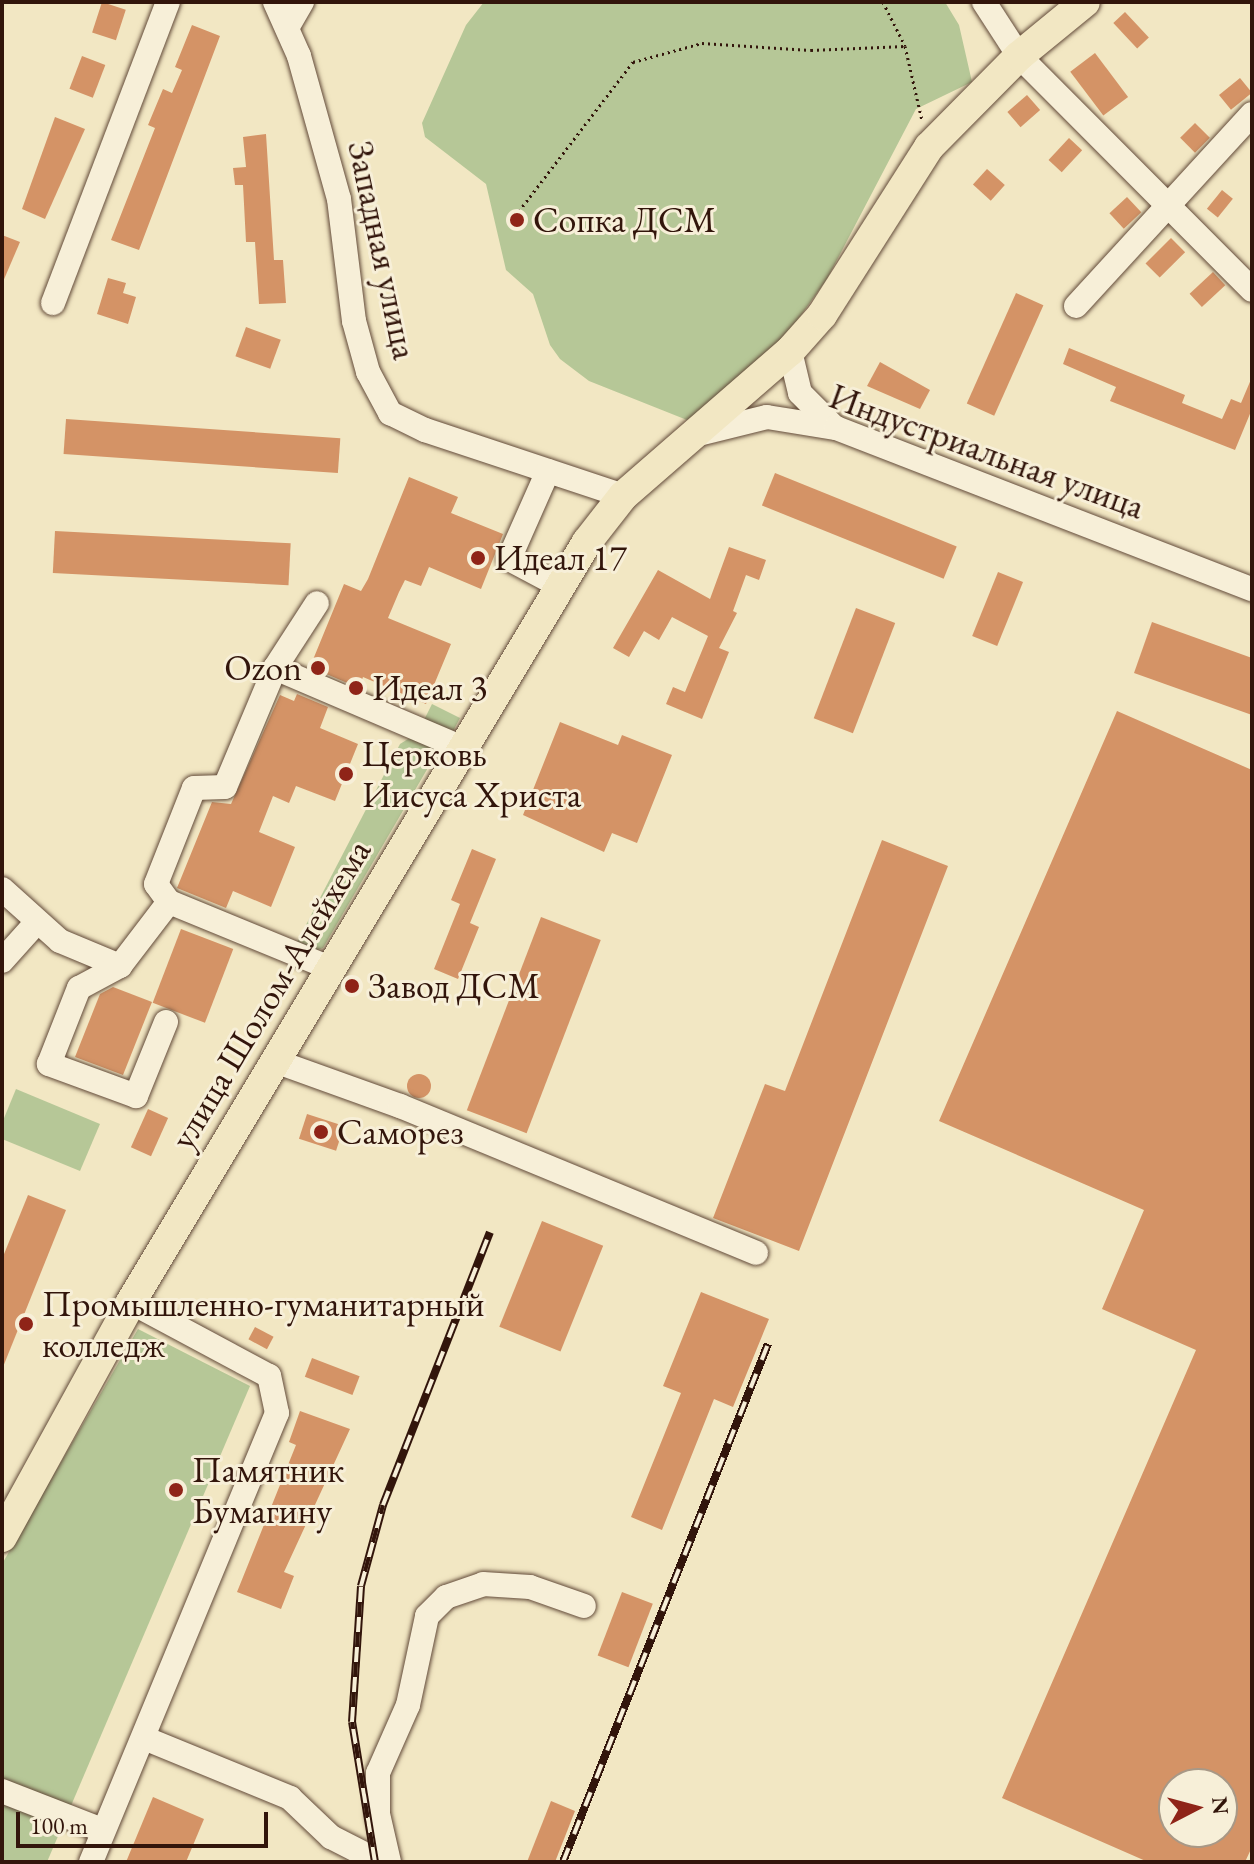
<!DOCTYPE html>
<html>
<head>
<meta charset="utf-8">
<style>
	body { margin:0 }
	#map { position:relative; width:1254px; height:1864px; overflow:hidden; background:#f2e7c3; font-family:"EB Garamond",serif }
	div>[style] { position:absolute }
	.green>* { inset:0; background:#b6c797 }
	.building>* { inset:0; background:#d49366; transform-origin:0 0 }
	.round { border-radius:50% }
	.path>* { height:3px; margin-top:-1.5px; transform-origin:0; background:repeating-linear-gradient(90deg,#32150b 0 2px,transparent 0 6px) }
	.roads { filter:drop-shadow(0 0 2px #624a39) drop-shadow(0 0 2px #624a39) }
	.minor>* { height:24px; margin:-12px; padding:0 12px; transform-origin:12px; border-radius:12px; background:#f7efd8 }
	.major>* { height:30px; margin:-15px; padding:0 15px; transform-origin:15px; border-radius:15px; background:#f2e7c3 }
	.rail>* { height:8px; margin-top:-4px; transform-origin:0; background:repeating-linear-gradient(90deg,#f7efd8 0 15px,#32150b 0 30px); box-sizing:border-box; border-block:2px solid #32150b }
	.dots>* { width:22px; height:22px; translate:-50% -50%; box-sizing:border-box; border:4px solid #f7efd8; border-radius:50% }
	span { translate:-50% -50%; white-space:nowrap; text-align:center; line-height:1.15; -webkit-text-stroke:6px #f7efd8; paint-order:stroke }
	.poi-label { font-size:36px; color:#32150b }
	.left { translate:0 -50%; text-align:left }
	.right { translate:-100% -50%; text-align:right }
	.street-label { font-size:36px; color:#32150b }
	.frame { position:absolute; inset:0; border:4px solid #32150b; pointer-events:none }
	.north { position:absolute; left:1158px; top:1768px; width:80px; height:80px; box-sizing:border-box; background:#f7efd8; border:2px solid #a89886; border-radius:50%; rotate:84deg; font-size:22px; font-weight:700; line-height:32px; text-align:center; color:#32150b }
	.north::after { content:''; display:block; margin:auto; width:28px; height:36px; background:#8f2418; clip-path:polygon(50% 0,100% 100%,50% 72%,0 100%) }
	.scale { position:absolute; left:16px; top:1812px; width:252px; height:36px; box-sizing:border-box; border:4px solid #32150b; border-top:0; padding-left:10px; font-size:24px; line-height:28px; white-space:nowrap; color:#32150b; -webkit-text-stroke:6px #f7efd8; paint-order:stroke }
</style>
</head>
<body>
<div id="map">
	<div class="green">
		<div style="clip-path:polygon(484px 2px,945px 2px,959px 25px,972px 82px,916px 109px,827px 279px,761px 371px,687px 420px,589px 381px,560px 359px,550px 345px,533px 294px,506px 270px,486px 184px,425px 137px,422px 123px,466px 25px)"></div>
		<div style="clip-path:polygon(432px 704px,460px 718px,452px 733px,423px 722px)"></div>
		<div style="clip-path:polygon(416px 734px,436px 746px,436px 754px,323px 948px,312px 952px,295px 946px,400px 744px)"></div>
		<div style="clip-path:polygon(16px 1089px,100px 1124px,80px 1171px,2px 1139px,2px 1123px)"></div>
		<div style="clip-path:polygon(138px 1329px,250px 1386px,47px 1862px,2px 1862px,2px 1564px)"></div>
	</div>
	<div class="building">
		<div style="left:102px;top:2px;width:25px;height:32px;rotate:18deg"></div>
		<div style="left:1125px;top:12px;width:35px;height:16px;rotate:47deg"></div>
		<div style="clip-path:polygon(192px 25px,220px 36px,139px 250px,111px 240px,155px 128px,148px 125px,163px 89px,172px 93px,182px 70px,175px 67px)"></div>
		<div style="left:1095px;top:53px;width:55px;height:31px;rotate:53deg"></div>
		<div style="left:82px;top:56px;width:25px;height:35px;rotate:21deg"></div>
		<div style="left:1240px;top:78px;width:19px;height:27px;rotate:51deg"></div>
		<div style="left:1027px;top:95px;width:20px;height:26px;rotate:49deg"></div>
		<div style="clip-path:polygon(55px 117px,85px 129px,45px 219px,22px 209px)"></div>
		<div style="left:1195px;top:123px;width:21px;height:21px;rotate:45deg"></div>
		<div style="clip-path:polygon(266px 134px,274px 260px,283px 260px,286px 303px,259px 304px,255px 242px,246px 242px,243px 185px,235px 185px,233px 168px,246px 167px,243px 137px)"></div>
		<div style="left:1069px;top:138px;width:18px;height:30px;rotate:43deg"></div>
		<div style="left:987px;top:169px;width:24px;height:21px;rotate:42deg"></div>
		<div style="left:1222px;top:190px;width:14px;height:24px;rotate:39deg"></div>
		<div style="left:1127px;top:197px;width:21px;height:24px;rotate:47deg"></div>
		<div style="clip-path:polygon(2px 235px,20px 242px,2px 284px)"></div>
		<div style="left:1171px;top:238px;width:20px;height:36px;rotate:45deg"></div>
		<div style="left:1213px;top:272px;width:18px;height:32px;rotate:47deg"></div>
		<div style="clip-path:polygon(108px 278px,126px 283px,123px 293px,136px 297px,128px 324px,97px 314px)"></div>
		<div style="left:1016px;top:293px;width:30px;height:121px;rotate:24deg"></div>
		<div style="left:246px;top:327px;width:37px;height:31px;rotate:20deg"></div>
		<div style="clip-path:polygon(1069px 348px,1185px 395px,1182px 403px,1222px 419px,1231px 399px,1241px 403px,1252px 377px,1252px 409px,1235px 450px,1110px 401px,1116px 387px,1063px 364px)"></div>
		<div style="clip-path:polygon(880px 362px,930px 390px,920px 409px,867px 386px)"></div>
		<div style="left:66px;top:419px;width:275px;height:35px;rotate:4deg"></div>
		<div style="left:775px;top:473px;width:196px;height:35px;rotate:22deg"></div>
		<div style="clip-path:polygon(409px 477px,458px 497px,451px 513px,503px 534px,481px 589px,429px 567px,421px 586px,405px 580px,399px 592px,388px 618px,451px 644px,426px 704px,363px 677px,359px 688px,310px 667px,344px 584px,361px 591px,368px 579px)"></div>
		<div style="left:55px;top:531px;width:236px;height:42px;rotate:3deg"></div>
		<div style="clip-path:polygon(729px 547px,766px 560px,759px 580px,746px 575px,733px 611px,737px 613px,719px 648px,729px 652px,702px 719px,666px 704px,673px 687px,685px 692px,708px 636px,672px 617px,659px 640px,644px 631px,629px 657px,613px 648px,658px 570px,710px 599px)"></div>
		<div style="left:998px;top:572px;width:27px;height:69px;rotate:22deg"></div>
		<div style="left:856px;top:608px;width:42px;height:118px;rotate:21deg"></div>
		<div style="clip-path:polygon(1152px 622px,1252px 658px,1252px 715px,1134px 673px)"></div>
		<div style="clip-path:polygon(297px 694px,328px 707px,320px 728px,358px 744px,335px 801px,296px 786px,289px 803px,273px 796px,259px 832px,295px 847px,271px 907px,233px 891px,226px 908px,177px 888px,212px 802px,231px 804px,280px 695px,294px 701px)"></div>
		<div style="clip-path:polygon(evenodd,1117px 711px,1252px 770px,1252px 1847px,1245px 1862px,1148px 1862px,1002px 1798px,1196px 1350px,1102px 1309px,1144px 1210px,939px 1121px,1117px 711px,1174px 1784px,1222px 1784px,1222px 1832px,1174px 1832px,1174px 1784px)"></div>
		<div style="clip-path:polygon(560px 722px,618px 745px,622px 735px,672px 755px,637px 843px,612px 833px,604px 852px,523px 815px)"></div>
		<div style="clip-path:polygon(882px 840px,948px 866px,799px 1251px,713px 1218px,765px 1084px,785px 1091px)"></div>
		<div style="clip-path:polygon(472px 849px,496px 859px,470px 923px,479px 927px,458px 979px,434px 969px,460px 904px,451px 900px)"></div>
		<div style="left:541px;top:917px;width:64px;height:207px;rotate:21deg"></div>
		<div style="left:181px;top:929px;width:56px;height:79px;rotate:21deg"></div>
		<div style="clip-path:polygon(113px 987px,152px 1002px,123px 1075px,75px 1057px,100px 994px)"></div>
		<div class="round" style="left:407px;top:1074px;width:24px;height:24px"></div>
		<div style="left:148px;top:1109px;width:22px;height:42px;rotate:24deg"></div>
		<div style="left:307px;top:1114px;width:39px;height:26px;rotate:18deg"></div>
		<div style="clip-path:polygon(28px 1195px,66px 1210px,3px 1367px,2px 1259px)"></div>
		<div style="left:542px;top:1221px;width:66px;height:114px;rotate:22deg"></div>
		<div style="clip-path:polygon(701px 1292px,769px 1319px,733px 1407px,714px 1399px,662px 1530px,631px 1517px,681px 1393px,663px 1386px)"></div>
		<div style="left:255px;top:1327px;width:21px;height:14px;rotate:28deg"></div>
		<div style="left:312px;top:1358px;width:51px;height:20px;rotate:21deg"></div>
		<div style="clip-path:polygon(300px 1411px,350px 1429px,284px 1572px,294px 1576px,281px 1609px,237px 1592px,296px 1445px,289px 1442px)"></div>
		<div style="left:622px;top:1592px;width:33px;height:68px;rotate:21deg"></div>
		<div style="clip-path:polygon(153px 1797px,204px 1819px,186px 1862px,126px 1862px)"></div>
		<div style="clip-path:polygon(551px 1801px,575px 1811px,555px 1862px,527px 1862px)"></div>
	</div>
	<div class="path">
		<div style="left:883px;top:2px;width:49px;rotate:63.4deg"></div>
		<div style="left:905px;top:46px;width:76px;rotate:77.1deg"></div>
		<div style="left:519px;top:211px;width:188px;rotate:-52.6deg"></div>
		<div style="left:633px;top:62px;width:72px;rotate:-15.4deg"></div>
		<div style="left:702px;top:43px;width:109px;rotate:3.7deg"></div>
		<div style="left:811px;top:50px;width:94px;rotate:-2.4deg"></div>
	</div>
	<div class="roads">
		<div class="minor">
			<div style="left:275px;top:2px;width:59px;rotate:66deg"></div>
			<div style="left:299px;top:56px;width:148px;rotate:74.4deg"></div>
			<div style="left:339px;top:199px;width:123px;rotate:83deg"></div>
			<div style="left:354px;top:321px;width:53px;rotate:74.6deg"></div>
			<div style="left:368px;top:372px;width:47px;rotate:61.8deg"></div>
			<div style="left:390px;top:413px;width:39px;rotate:26deg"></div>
			<div style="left:425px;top:430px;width:209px;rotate:18.4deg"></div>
			<div style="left:984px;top:2px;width:64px;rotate:57.1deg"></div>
			<div style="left:1019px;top:56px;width:330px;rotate:45.1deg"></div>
			<div style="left:287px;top:28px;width:30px;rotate:-60deg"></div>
			<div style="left:53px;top:303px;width:322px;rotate:-69.1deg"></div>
			<div style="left:1076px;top:306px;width:260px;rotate:-47.5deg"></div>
			<div style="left:790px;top:351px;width:43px;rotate:76.6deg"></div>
			<div style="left:800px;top:393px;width:48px;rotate:45deg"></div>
			<div style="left:694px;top:435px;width:75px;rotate:-13.9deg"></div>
			<div style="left:767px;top:417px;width:70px;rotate:9.1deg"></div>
			<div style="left:836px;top:428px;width:446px;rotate:21.2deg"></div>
			<div style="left:548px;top:471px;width:96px;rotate:113.9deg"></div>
			<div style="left:509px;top:559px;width:58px;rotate:27.9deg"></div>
			<div style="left:275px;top:668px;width:77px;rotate:-57.1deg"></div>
			<div style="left:2px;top:889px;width:78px;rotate:41.9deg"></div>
			<div style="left:60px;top:941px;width:65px;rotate:22.6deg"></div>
			<div style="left:2px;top:961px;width:52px;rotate:-48.1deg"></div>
			<div style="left:330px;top:968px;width:174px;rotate:-157.7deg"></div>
			<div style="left:169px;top:902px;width:22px;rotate:-126deg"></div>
			<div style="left:156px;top:884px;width:103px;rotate:-68.4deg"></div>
			<div style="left:194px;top:788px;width:31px;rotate:-2deg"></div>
			<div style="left:225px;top:787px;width:129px;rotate:-67.2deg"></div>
			<div style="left:275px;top:668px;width:201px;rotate:23.1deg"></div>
			<div style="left:166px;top:1022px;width:80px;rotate:112.1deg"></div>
			<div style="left:136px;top:1096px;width:93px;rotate:-159.8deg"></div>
			<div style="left:49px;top:1064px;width:82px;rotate:-68.5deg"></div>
			<div style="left:79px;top:988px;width:47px;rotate:-28.2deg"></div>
			<div style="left:120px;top:966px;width:81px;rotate:-52.6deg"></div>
			<div style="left:275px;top:1061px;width:133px;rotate:19.8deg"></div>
			<div style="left:400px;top:1106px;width:385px;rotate:22.4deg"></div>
			<div style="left:144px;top:1738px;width:158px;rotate:22.3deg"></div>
			<div style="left:290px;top:1798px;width:57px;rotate:43.6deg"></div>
			<div style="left:331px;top:1837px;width:55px;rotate:27deg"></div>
			<div style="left:2px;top:1791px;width:107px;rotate:21.3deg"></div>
			<div style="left:91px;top:1862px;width:486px;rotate:-67.5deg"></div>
			<div style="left:277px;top:1413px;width:38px;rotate:-102deg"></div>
			<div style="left:269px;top:1376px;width:157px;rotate:-151.8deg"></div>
			<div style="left:389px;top:1862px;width:49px;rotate:-102.9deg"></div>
			<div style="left:378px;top:1814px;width:41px;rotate:-90deg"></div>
			<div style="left:378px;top:1773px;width:74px;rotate:-66.2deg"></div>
			<div style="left:408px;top:1705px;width:91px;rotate:-77.9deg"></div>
			<div style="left:427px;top:1616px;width:27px;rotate:-45deg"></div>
			<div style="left:446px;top:1597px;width:39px;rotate:-19deg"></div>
			<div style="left:483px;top:1584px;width:47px;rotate:3.7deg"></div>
			<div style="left:530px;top:1587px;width:57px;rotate:19.4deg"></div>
		</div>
		<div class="major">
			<div style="left:2px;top:1537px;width:268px;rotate:-61.2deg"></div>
			<div style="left:131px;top:1302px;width:886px;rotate:-59.04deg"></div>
			<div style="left:587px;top:542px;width:58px;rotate:-52deg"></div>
			<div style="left:623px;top:496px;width:221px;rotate:-41deg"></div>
			<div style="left:790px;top:351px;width:48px;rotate:-48.4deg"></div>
			<div style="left:822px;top:315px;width:199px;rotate:-57.5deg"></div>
			<div style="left:929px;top:147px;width:128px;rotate:-45.3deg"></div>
			<div style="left:1019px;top:56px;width:85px;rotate:-39.3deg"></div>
		</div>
	</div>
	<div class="rail">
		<div style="left:375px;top:1862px;width:142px;rotate:-99.3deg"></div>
		<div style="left:352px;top:1722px;width:136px;rotate:-86.2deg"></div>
		<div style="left:361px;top:1586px;width:84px;rotate:-74.8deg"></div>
		<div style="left:383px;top:1505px;width:293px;rotate:-68.6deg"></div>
		<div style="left:563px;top:1862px;width:557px;rotate:-68.41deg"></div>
	</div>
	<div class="dots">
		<div style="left:517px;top:220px;background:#8f2418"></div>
		<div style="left:478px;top:558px;background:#8f2418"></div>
		<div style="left:318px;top:668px;background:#8f2418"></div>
		<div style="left:356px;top:688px;background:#8f2418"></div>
		<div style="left:346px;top:774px;background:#8f2418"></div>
		<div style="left:352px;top:986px;background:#8f2418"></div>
		<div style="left:321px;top:1132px;background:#8f2418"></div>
		<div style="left:26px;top:1324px;background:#8f2418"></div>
		<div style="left:176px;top:1490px;background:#8f2418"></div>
	</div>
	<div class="poi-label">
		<span class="left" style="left:533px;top:220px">Сопка ДСМ</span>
		<span class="left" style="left:494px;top:558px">Идеал 17</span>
		<span class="right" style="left:302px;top:668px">Ozon</span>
		<span class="left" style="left:372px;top:688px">Идеал 3</span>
		<span class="left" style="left:362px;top:774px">Церковь<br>Иисуса Христа</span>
		<span class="left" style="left:368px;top:986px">Завод ДСМ</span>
		<span class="left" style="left:337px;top:1132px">Саморез</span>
		<span class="left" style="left:42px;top:1324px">Промышленно-гуманитарный<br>колледж</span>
		<span class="left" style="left:192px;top:1490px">Памятник<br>Бумагину</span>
	</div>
	<div class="street-label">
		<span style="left:383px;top:250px;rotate:78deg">Западная улица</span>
		<span style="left:987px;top:451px;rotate:20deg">Индустриальная улица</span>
		<span style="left:270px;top:994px;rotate:-59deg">улица Шолом-Алейхема</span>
	</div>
	<div class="frame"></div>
	<div class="north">N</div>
	<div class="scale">100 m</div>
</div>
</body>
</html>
